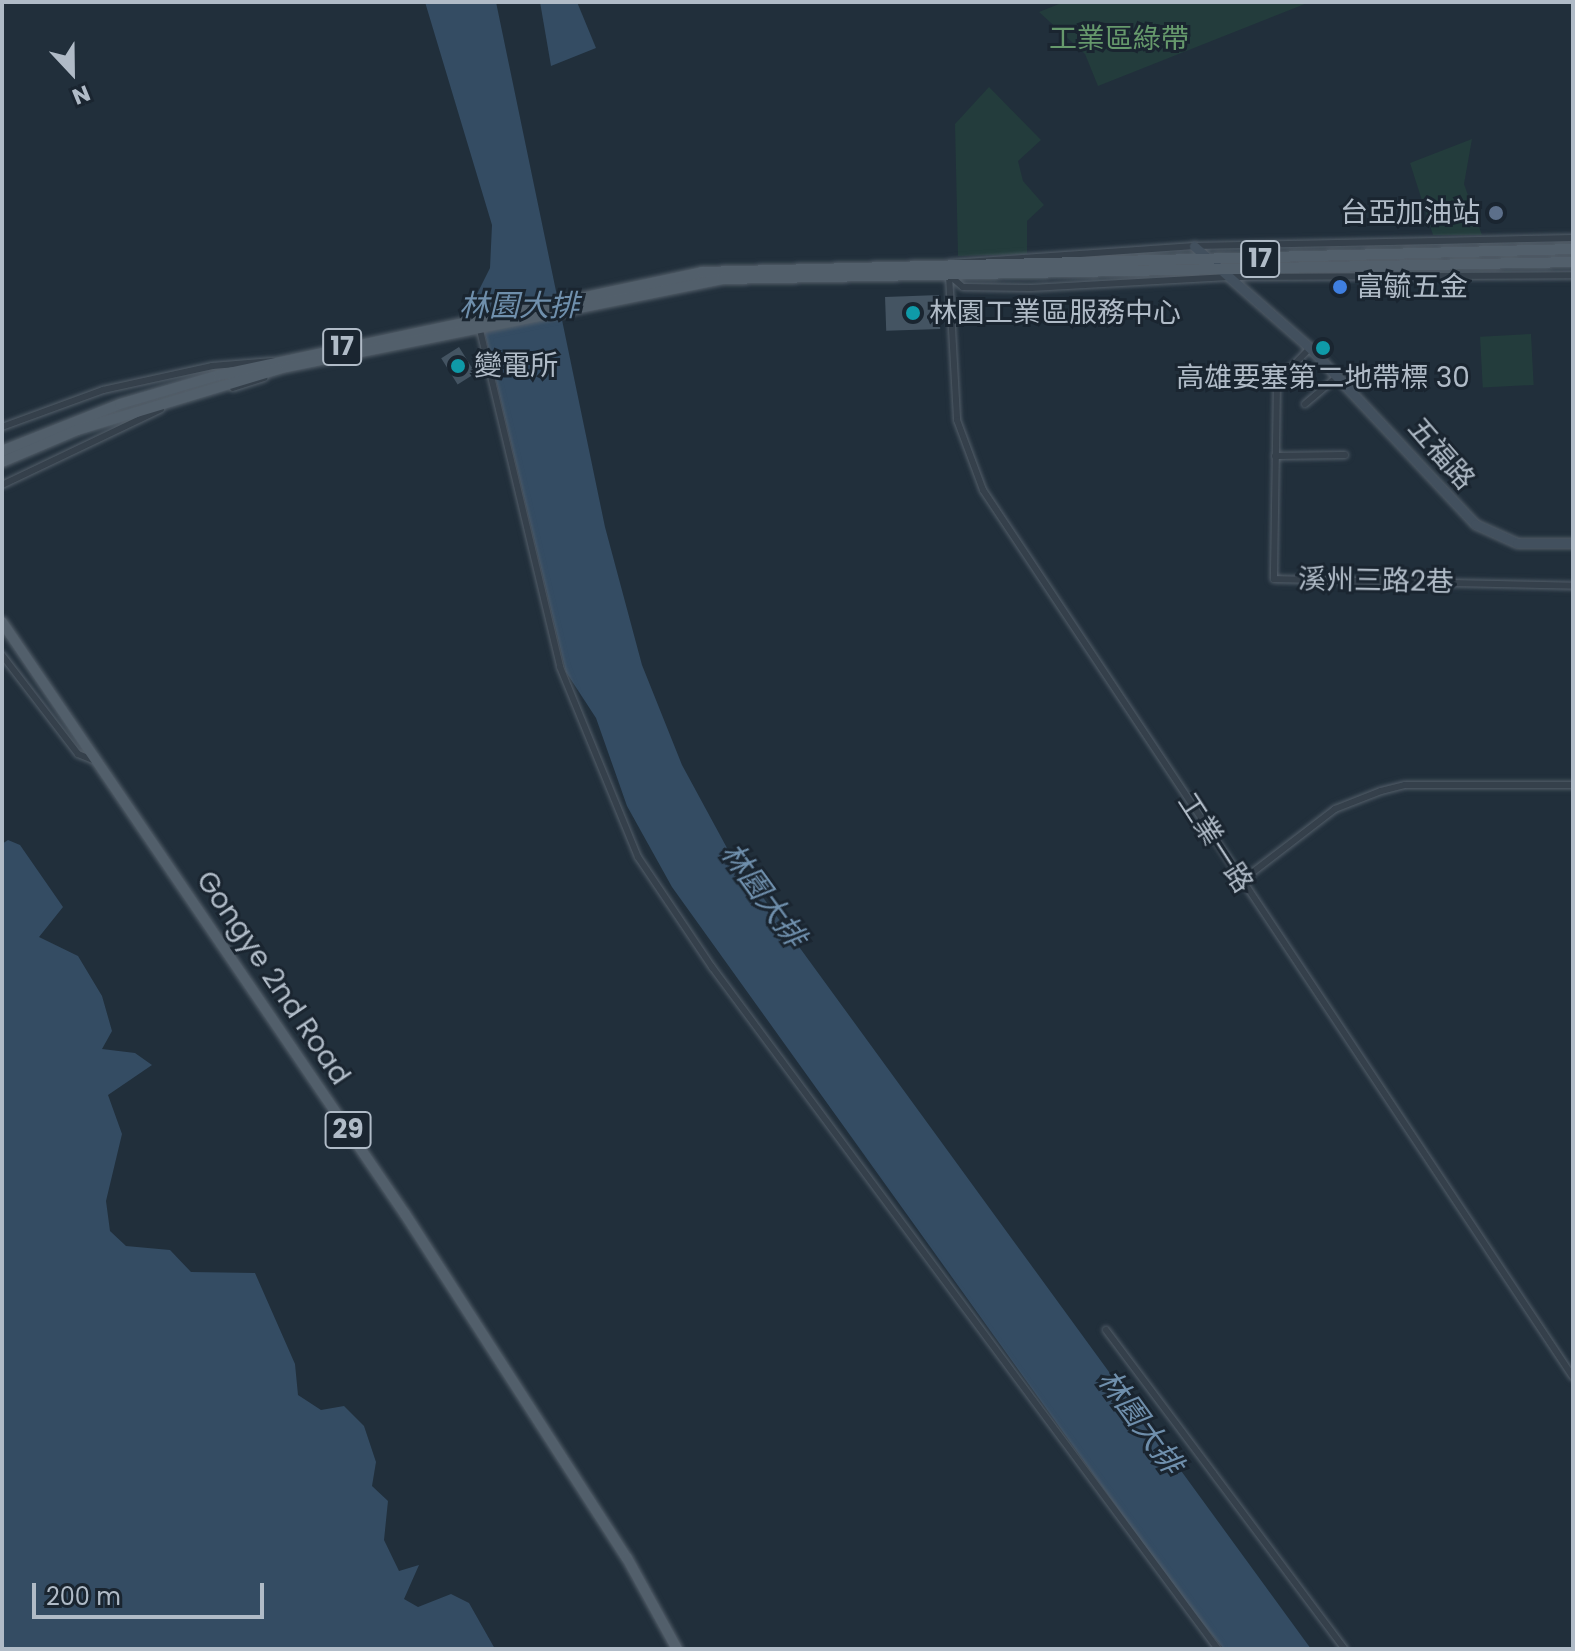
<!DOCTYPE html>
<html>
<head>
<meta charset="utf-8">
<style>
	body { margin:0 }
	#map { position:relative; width:1575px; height:1651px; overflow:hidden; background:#212f3b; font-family:Poppins,"Noto Sans TC",sans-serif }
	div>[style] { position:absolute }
	.green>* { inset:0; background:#233c3c; transform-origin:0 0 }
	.water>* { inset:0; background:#344c63 }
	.building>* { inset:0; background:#445462; transform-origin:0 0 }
	.roads { filter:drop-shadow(0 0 2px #535e69) drop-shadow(0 0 2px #535e69) }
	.street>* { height:6px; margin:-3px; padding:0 3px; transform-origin:3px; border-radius:3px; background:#35404b }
	.secondary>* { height:9px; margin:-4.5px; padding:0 4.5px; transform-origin:4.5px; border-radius:4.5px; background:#42505e }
	.primary>* { height:10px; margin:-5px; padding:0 5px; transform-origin:5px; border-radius:5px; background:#525f6b }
	.dots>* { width:22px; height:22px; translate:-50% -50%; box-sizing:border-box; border:4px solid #1a2530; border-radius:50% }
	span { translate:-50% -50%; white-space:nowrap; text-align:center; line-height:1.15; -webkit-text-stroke:6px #1a2530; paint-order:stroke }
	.shield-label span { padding:2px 6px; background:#1a2530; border:2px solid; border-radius:6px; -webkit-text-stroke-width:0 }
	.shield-label { font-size:26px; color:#b0bbc7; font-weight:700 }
	.park-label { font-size:28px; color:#66996c }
	.poi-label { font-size:28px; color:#b0bbc7 }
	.right { translate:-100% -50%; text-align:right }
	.left { translate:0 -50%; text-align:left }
	.street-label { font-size:28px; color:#b0bbc7 }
	.water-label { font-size:30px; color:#6f8fac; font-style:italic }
	.frame { position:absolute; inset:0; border:4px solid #b0bbc7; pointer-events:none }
	.north { position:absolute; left:32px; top:32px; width:80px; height:80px; -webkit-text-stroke:6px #1a2530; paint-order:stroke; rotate:158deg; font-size:22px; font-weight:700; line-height:32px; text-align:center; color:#b0bbc7 }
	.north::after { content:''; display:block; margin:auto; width:28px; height:36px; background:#b0bbc7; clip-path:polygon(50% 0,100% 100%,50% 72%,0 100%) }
	.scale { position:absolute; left:32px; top:1583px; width:232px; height:36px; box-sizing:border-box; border:4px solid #b0bbc7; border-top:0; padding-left:10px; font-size:24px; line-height:28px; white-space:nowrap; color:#b0bbc7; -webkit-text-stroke:6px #1a2530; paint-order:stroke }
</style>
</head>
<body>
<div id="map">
	<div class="green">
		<div style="clip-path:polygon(1064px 2px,1310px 2px,1098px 86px,1085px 54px,1039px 12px)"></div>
		<div style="clip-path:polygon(989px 87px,1041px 140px,1018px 161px,1023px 181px,1044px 205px,1027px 221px,1027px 254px,958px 256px,955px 124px)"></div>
		<div style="clip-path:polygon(1472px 139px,1464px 184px,1482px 235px,1433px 235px,1410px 163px)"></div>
		<div style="left:1531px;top:334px;width:51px;height:51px;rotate:87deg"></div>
	</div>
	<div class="water">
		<div style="clip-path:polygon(425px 2px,496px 2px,605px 527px,642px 665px,682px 765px,727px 848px,1311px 1649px,1224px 1649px,1185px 1602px,672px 887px,627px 806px,596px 718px,566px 672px,476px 296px,490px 268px,492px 225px)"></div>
		<div style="clip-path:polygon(540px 2px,577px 2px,596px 48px,551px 66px)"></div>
		<div style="clip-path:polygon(8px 840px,20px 845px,63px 907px,39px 937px,78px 956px,102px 996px,112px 1031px,102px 1049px,135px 1053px,152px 1065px,108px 1095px,122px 1134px,106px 1201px,110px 1231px,126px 1246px,170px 1250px,191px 1272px,255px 1273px,295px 1364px,298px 1395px,321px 1410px,344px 1406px,364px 1426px,376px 1462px,372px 1486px,388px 1501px,384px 1540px,399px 1571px,419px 1565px,404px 1599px,418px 1607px,451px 1594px,469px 1603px,495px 1649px,2px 1649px,2px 844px)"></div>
	</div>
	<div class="building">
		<div style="left:939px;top:295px;width:34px;height:54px;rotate:88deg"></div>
		<div style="left:459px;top:347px;width:31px;height:21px;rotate:58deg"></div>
	</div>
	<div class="roads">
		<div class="street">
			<div style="left:951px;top:263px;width:244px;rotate:-4deg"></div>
			<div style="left:1194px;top:246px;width:379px;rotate:-1.2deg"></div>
			<div style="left:949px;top:275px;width:145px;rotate:86.8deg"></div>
			<div style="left:957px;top:420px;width:75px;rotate:69.6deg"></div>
			<div style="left:983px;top:490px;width:1065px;rotate:56.37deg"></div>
			<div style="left:949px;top:275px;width:18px;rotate:41deg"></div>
			<div style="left:963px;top:287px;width:68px;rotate:0.8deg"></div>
			<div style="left:1031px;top:288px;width:198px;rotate:-3.2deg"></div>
			<div style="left:1229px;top:277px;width:344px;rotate:-0.3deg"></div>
			<div style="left:480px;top:330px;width:346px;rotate:76.6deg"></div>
			<div style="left:560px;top:667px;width:205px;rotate:67.7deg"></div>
			<div style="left:638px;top:857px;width:133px;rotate:56.1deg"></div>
			<div style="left:712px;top:967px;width:849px;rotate:53.43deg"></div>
			<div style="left:1310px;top:348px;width:47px;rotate:134.1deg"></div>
			<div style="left:1277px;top:382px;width:197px;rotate:90.9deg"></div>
			<div style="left:1274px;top:579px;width:299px;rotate:1.3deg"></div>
			<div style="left:233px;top:388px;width:33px;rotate:-18deg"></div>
			<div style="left:1305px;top:404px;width:43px;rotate:-40.3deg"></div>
			<div style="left:2px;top:427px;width:108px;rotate:-20.1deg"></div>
			<div style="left:103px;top:390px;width:112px;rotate:-12.4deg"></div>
			<div style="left:212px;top:366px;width:61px;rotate:-4.7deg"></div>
			<div style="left:1275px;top:456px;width:70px;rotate:-0.8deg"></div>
			<div style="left:2px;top:485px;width:176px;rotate:-25.5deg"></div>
			<div style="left:2px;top:655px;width:125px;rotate:52.5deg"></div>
			<div style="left:78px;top:754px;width:16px;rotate:22deg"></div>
			<div style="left:1240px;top:882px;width:120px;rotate:-37.5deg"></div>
			<div style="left:1335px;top:809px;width:49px;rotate:-21.4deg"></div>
			<div style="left:1381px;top:791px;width:25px;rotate:-14deg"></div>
			<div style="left:1405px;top:785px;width:168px"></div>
			<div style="left:1106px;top:1330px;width:399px;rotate:53.2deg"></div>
		</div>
		<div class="secondary">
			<div style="left:1194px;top:246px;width:154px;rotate:41.3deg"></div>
			<div style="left:1310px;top:348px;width:241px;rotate:46.8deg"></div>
			<div style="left:1475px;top:524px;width:46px;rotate:24.3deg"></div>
			<div style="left:1517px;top:543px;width:56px"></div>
		</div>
		<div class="primary">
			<div style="left:2px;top:451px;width:127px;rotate:-21.7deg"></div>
			<div style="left:120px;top:404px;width:103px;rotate:-16.3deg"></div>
			<div style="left:219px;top:375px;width:494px;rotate:-12deg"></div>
			<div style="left:702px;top:272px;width:871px;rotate:-1.51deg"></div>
			<div style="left:2px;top:462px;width:82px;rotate:-23.1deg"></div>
			<div style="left:77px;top:430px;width:218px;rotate:-16.8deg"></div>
			<div style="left:286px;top:367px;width:445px;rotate:-11.4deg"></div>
			<div style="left:722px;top:279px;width:851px;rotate:-1.14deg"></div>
			<div style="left:2px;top:622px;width:716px;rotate:55.76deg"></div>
			<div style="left:405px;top:1214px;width:409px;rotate:57.2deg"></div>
			<div style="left:627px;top:1558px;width:104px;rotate:61.2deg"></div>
		</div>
	</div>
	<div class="dots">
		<div style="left:1496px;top:213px;background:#5c6f8a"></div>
		<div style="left:1340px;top:287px;background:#3f7fe0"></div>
		<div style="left:913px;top:313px;background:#0f9aa8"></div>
		<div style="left:1323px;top:348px;background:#0f9aa8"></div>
		<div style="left:458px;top:366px;background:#0f9aa8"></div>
	</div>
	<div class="shield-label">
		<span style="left:1260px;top:259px">17</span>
		<span style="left:342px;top:347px">17</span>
		<span style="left:348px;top:1130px">29</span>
	</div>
	<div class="park-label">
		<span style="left:1119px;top:39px">工業區綠帶</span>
	</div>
	<div class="poi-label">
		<span class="right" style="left:1480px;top:213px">台亞加油站</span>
		<span class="left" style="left:1356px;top:287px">富毓五金</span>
		<span class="left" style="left:929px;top:313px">林園工業區服務中心</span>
		<span class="left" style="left:474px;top:366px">變電所</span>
		<span style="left:1323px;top:378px">高雄要塞第二地帶標 30</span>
	</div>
	<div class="street-label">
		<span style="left:1441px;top:454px;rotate:49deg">五福路</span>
		<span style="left:1376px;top:581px;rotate:1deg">溪州三路2巷</span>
		<span style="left:1215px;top:843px;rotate:57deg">工業一路</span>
		<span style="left:273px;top:978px;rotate:56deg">Gongye 2nd Road</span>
	</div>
	<div class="water-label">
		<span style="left:519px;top:306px">林園大排</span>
		<span style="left:763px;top:895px;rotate:54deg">林園大排</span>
		<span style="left:1140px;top:1422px;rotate:54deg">林園大排</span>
	</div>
	<div class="frame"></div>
	<div class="north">N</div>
	<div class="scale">200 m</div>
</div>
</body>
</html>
